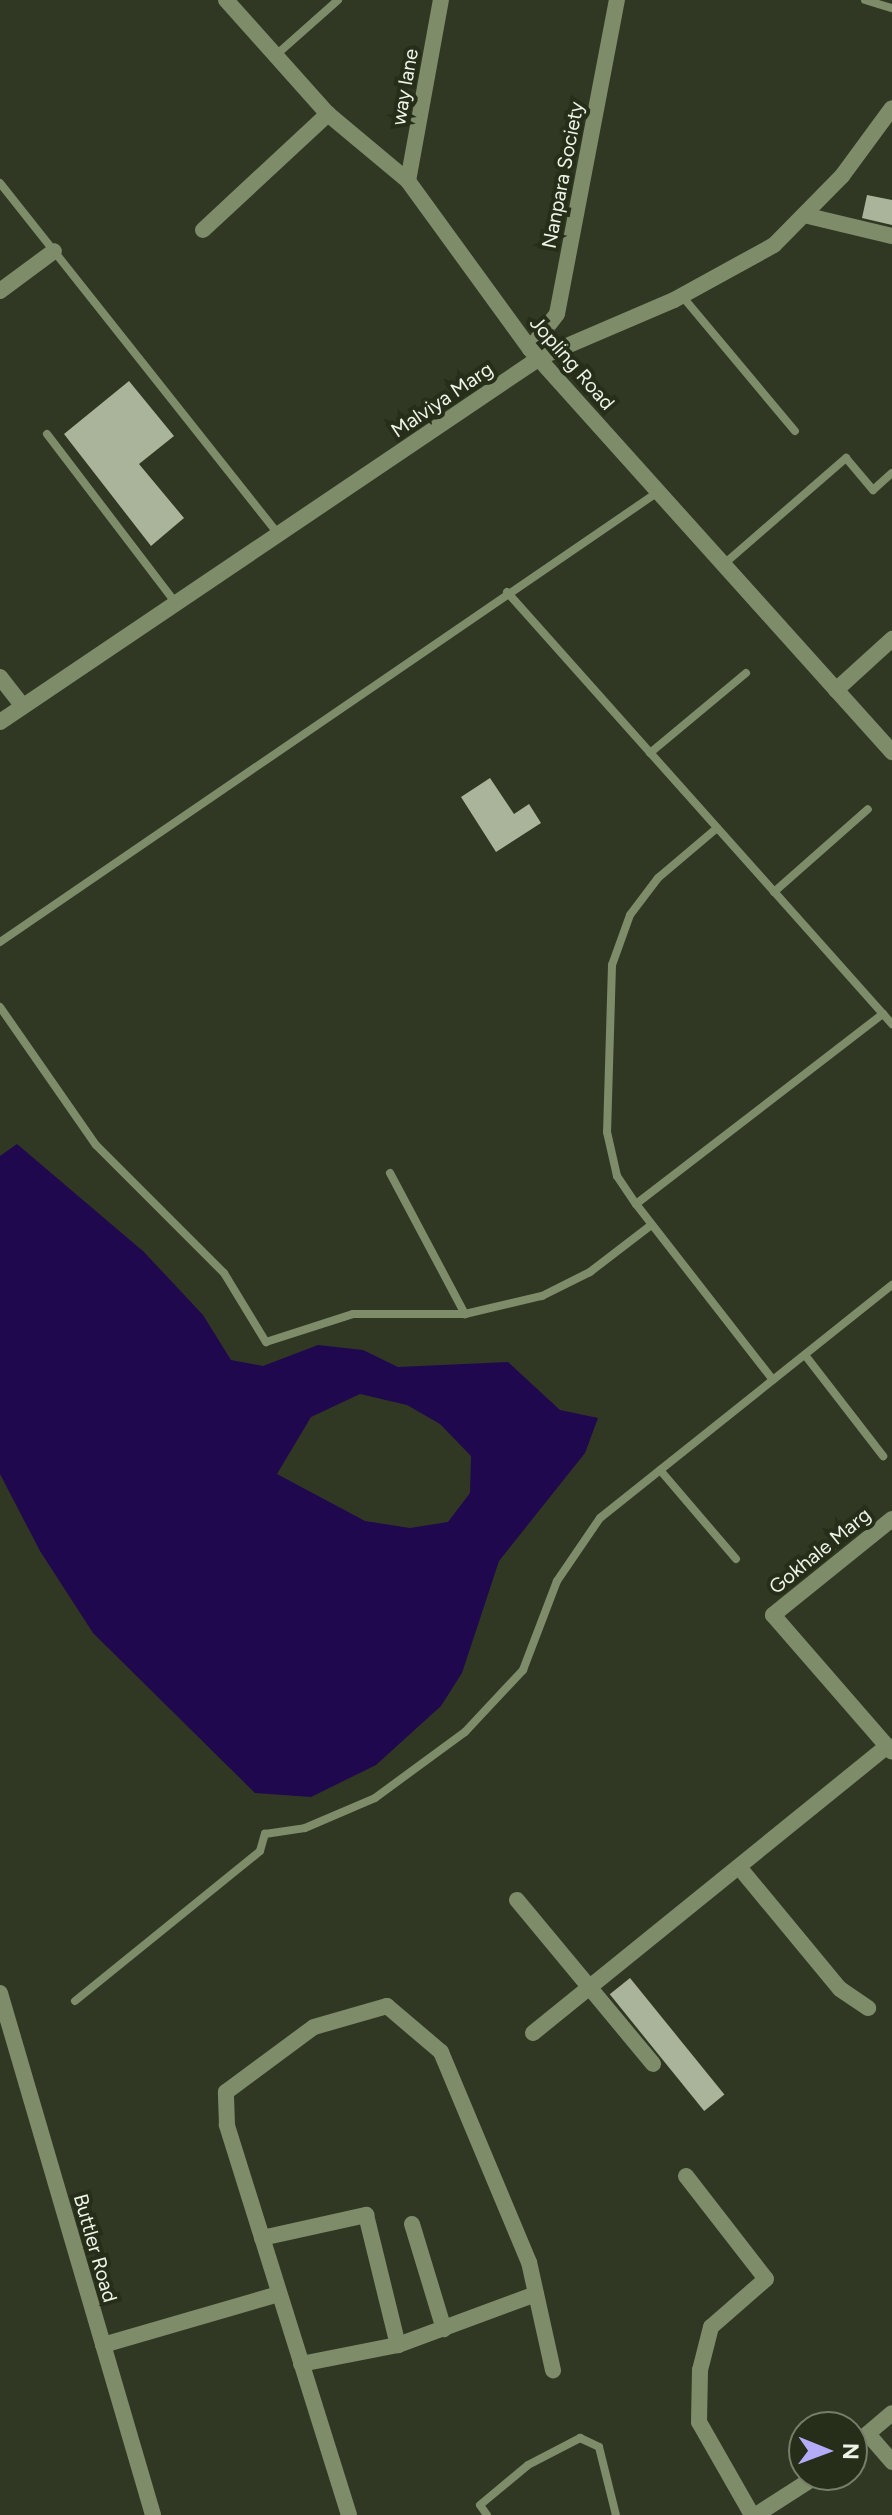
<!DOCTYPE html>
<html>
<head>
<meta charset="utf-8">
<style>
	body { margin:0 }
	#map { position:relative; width:892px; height:2515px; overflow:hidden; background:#303823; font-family:Figtree,sans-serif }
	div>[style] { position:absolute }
	.water>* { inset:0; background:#1f084e }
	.building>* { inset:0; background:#a9b49b; transform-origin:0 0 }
	.service>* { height:8px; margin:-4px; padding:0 4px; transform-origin:4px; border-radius:4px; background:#7e8c6a }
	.minor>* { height:16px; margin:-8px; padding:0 8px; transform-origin:8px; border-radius:8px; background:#7e8c6a }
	span { translate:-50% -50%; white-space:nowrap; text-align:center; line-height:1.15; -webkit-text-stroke:8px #262e19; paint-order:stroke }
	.street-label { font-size:20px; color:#eef4e7 }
	.north { position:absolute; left:788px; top:2411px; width:80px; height:80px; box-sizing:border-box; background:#262e19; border:2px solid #767d6b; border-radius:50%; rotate:91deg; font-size:22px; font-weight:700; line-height:32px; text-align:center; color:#eef4e7 }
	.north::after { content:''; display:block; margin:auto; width:28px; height:36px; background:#b4acf9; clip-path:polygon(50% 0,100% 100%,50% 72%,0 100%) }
</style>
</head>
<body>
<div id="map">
	<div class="water">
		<div style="clip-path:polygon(evenodd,17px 1144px,144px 1252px,203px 1315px,231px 1360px,263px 1366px,318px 1345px,363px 1350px,398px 1367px,508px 1362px,560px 1410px,598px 1418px,585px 1453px,499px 1561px,462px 1673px,441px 1706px,376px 1765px,311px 1797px,255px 1793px,93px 1633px,40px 1551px,0 1474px,0 1156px,17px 1144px,360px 1394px,407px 1405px,440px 1424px,471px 1456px,470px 1493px,448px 1522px,410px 1528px,365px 1521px,277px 1474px,311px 1417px,360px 1394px)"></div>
	</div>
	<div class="building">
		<div style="clip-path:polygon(867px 195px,892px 200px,892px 225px,862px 218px)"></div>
		<div style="clip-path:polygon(129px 381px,174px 436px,139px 464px,184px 518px,151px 546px,64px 434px)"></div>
		<div style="clip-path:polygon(490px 778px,514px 814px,529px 804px,541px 823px,496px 852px,461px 797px)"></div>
		<div style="left:630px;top:1978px;width:150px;height:26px;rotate:51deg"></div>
	</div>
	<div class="service">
		<div style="left:865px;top:0;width:28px;rotate:17deg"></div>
		<div style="left:276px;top:55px;width:83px;rotate:-41.6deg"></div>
		<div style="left:0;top:183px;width:446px;rotate:51.6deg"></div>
		<div style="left:682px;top:296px;width:176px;rotate:50.1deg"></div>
		<div style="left:47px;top:434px;width:211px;rotate:52.7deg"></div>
		<div style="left:724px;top:564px;width:162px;rotate:-41deg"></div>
		<div style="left:846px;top:458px;width:42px;rotate:49.8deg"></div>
		<div style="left:873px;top:490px;width:25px;rotate:-42deg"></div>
		<div style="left:507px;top:592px;width:579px;rotate:48.29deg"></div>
		<div style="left:650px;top:753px;width:125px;rotate:-39.8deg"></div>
		<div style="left:717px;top:828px;width:77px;rotate:139.7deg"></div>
		<div style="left:658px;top:878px;width:46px;rotate:127.1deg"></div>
		<div style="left:630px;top:915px;width:53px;rotate:109.8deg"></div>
		<div style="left:612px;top:965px;width:167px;rotate:91.7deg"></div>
		<div style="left:607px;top:1132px;width:45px;rotate:77.2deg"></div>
		<div style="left:617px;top:1176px;width:34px;rotate:56deg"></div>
		<div style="left:636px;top:1204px;width:223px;rotate:52.1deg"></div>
		<div style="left:774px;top:892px;width:125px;rotate:-41.4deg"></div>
		<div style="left:0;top:942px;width:797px;rotate:-34.37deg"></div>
		<div style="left:0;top:1007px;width:168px;rotate:55.2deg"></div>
		<div style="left:96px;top:1145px;width:181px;rotate:45deg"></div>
		<div style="left:224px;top:1273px;width:81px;rotate:58.7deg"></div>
		<div style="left:266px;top:1342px;width:91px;rotate:-17.8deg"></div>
		<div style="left:353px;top:1314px;width:112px"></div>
		<div style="left:465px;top:1314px;width:79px;rotate:-13.2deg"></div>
		<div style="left:542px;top:1296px;width:54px;rotate:-26.6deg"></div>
		<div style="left:590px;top:1272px;width:76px;rotate:-37.5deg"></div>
		<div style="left:390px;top:1173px;width:160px;rotate:62deg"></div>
		<div style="left:636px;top:1204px;width:312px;rotate:-37.6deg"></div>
		<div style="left:805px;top:1355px;width:128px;rotate:52.3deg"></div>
		<div style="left:660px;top:1470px;width:117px;rotate:49.5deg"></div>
		<div style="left:75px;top:2001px;width:238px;rotate:-39deg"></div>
		<div style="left:260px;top:1851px;width:18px;rotate:-74deg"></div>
		<div style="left:265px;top:1834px;width:40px;rotate:-8.5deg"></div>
		<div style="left:305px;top:1828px;width:76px;rotate:-23.2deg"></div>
		<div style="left:375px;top:1798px;width:112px;rotate:-36.3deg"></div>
		<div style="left:465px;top:1732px;width:85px;rotate:-46.9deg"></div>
		<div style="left:523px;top:1670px;width:95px;rotate:-69.1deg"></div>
		<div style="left:557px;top:1581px;width:76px;rotate:-55.7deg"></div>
		<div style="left:600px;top:1518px;width:374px;rotate:-38.6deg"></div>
		<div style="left:487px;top:2515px;width:12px;rotate:-125deg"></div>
		<div style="left:480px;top:2505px;width:62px;rotate:-39.8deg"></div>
		<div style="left:528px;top:2465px;width:59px;rotate:-27.4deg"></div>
		<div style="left:580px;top:2438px;width:21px;rotate:25deg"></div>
		<div style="left:599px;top:2447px;width:70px;rotate:76deg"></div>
	</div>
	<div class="minor">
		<div style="left:226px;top:0;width:153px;rotate:48.2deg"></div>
		<div style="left:328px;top:114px;width:104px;rotate:39.9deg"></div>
		<div style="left:408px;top:181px;width:208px;rotate:54deg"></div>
		<div style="left:530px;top:349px;width:542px;rotate:48.07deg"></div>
		<div style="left:408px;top:181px;width:184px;rotate:-79.7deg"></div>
		<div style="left:804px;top:215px;width:90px;rotate:13.4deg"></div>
		<div style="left:203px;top:230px;width:171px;rotate:-42.9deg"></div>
		<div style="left:0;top:291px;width:67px;rotate:-36.5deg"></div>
		<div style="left:530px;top:349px;width:44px;rotate:-52.4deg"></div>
		<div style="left:557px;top:314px;width:320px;rotate:-79.2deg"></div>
		<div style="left:0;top:677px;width:37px;rotate:52deg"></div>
		<div style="left:836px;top:690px;width:76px;rotate:-42.3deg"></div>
		<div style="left:0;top:722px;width:653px;rotate:-34.01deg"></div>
		<div style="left:541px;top:357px;width:145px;rotate:-23.2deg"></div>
		<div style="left:674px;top:300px;width:114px;rotate:-28.8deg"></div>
		<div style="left:774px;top:245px;width:97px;rotate:-45.4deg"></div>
		<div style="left:842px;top:176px;width:84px;rotate:-53.7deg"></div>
		<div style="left:892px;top:1519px;width:153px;rotate:141.1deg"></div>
		<div style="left:773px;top:1615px;width:181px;rotate:49deg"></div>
		<div style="left:739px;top:1867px;width:158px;rotate:50.4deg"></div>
		<div style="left:840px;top:1989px;width:34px;rotate:34deg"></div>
		<div style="left:517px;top:1900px;width:213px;rotate:50.3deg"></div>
		<div style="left:0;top:1993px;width:544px;rotate:73.66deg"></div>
		<div style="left:533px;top:2033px;width:456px;rotate:-39deg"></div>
		<div style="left:686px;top:2176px;width:130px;rotate:52.2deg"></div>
		<div style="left:766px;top:2279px;width:73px;rotate:138.9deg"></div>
		<div style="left:711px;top:2327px;width:44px;rotate:104.3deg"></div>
		<div style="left:700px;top:2370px;width:52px;rotate:91.1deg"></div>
		<div style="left:699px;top:2422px;width:107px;rotate:60.3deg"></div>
		<div style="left:412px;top:2224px;width:110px;rotate:73.1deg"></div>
		<div style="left:262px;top:2238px;width:107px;rotate:-12.5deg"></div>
		<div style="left:366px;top:2215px;width:134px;rotate:76.2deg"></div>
		<div style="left:103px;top:2345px;width:183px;rotate:-16.2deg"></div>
		<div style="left:301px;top:2364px;width:99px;rotate:-11.1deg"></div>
		<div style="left:398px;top:2345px;width:147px;rotate:-20.3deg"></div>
		<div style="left:868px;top:2434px;width:37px;rotate:49deg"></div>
		<div style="left:852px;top:2447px;width:52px;rotate:-40.4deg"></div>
		<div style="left:349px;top:2515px;width:409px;rotate:-107.4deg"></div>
		<div style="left:227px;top:2125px;width:33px;rotate:-92deg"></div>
		<div style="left:226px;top:2092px;width:109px;rotate:-36.5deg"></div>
		<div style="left:314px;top:2027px;width:76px;rotate:-16deg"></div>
		<div style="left:387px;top:2006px;width:71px;rotate:40.4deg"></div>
		<div style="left:441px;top:2052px;width:228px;rotate:67.3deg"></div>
		<div style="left:529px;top:2262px;width:111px;rotate:77.5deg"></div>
		<div style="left:756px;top:2515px;width:74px;rotate:-32.8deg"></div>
	</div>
	<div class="street-label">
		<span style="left:405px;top:87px;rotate:-80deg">way lane</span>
		<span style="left:563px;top:175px;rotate:-79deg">Nanpara Society</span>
		<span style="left:572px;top:363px;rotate:49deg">Jopling Road</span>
		<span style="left:442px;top:400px;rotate:-34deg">Malviya Marg</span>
		<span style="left:820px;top:1551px;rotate:-39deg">Gokhale Marg</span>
		<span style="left:95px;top:2248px;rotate:74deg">Buttler Road</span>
	</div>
	<div class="north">N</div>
</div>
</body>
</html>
